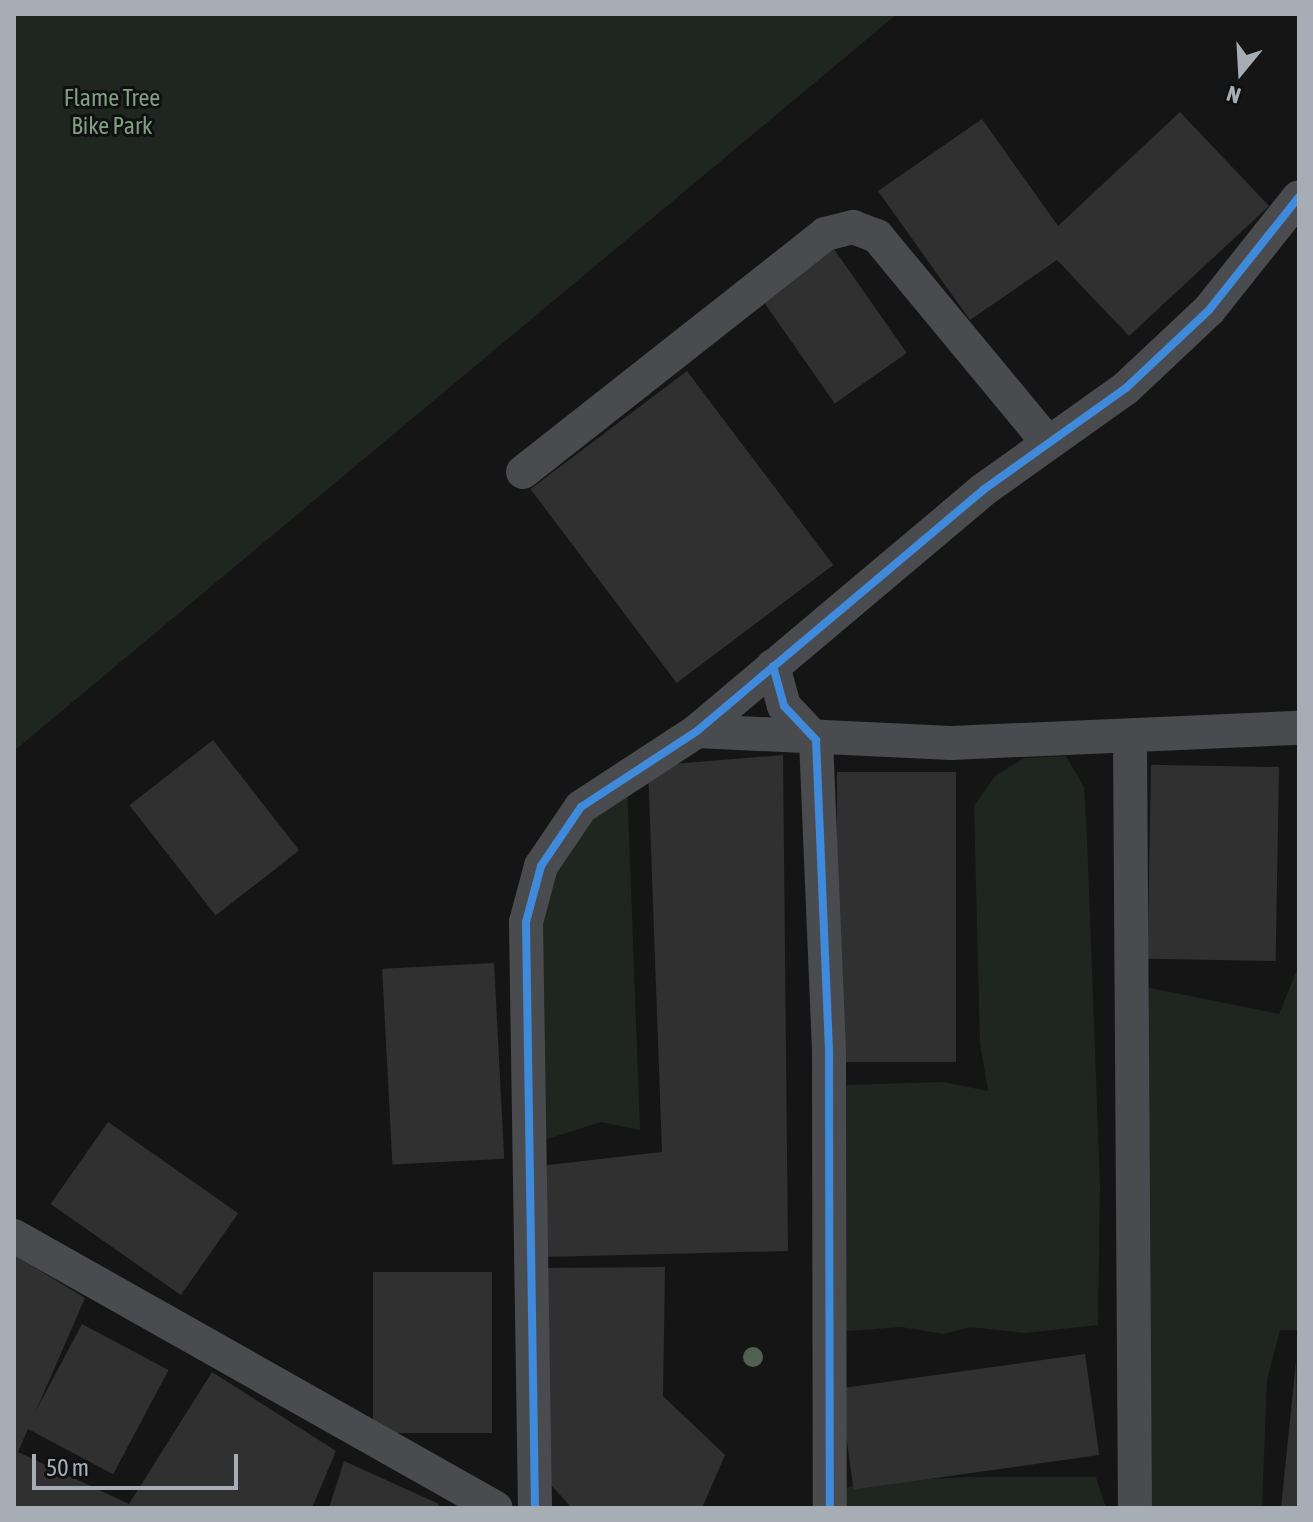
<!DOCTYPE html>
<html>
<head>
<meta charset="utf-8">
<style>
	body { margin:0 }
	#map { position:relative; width:1313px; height:1522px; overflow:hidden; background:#151515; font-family:"Asap Condensed",sans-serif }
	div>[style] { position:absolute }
	.green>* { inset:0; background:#1f251f }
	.building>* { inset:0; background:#303030; transform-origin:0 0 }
	.minor>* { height:34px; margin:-17px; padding:0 17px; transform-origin:17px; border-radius:17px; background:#4a4b4e }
	.cycleway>* { height:8px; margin:-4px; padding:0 4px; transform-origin:4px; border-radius:4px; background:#408adc }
	.trees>* { width:20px; height:20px; margin:-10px; border-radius:50%; background:#506150 }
	span { translate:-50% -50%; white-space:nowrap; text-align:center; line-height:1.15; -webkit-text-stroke:6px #0f1011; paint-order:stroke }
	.park-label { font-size:24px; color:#819f80 }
	.frame { position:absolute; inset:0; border:16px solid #a7adb5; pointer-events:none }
	.north { position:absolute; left:1201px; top:32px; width:80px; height:80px; -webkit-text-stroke:6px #0f1011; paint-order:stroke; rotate:198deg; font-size:22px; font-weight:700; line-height:32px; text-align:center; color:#a7adb5 }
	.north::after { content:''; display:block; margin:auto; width:28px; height:36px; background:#a7adb5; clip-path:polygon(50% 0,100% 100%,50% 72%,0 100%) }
	.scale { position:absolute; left:32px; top:1454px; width:206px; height:36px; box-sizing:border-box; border:4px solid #a7adb5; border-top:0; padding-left:10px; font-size:24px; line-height:28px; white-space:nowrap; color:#a7adb5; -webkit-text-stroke:6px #0f1011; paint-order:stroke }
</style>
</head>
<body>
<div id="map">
	<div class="green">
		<div style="clip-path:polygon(14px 14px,897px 14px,14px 751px)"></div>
		<div style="clip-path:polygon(1066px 756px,1084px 787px,1087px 837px,1100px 1184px,1098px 1325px,1025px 1333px,970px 1327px,944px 1334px,901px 1327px,822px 1333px,845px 1085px,943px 1082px,988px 1091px,980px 1044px,974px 806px,995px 776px,1024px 758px)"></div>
		<div style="clip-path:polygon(627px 781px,640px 1130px,601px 1122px,538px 1142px,535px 916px,569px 837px)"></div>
		<div style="clip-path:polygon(1299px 847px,1299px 1330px,1280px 1330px,1267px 1380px,1262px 1508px,1140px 1508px,1125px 983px,1279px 1014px,1299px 965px)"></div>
		<div style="clip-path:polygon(966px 1477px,1096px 1477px,1106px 1508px,826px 1508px,823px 1493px,870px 1482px)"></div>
	</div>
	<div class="building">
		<div style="clip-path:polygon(1180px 112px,1269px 206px,1129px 336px,1057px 260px,970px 320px,878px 191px,982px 119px,1058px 226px)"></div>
		<div style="left:834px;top:249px;width:127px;height:88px;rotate:55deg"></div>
		<div style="left:687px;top:371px;width:243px;height:196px;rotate:53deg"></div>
		<div style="left:213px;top:740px;width:140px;height:106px;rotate:52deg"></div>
		<div style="clip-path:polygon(783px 755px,788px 1251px,544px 1257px,539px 1166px,662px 1152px,648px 766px)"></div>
		<div style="left:1279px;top:767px;width:194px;height:128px;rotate:91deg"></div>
		<div style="left:956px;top:772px;width:290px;height:119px;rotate:90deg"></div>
		<div style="left:494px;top:963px;width:196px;height:112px;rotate:87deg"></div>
		<div style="left:108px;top:1122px;width:159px;height:100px;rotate:35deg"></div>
		<div style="clip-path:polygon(14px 1255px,85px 1298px,18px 1452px,129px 1504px,212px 1372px,336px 1451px,312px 1508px,14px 1508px)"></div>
		<div style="clip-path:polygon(665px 1267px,663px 1396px,725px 1455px,702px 1508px,572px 1508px,551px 1485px,542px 1268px)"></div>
		<div style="left:373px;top:1272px;width:119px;height:161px"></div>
		<div style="left:82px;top:1324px;width:98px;height:118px;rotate:28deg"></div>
		<div style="left:1085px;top:1354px;width:102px;height:248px;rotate:82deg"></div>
		<div style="clip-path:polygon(1296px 1361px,1299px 1508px,1281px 1508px)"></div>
		<div style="clip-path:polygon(344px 1461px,439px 1504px,437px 1508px,329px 1508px)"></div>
	</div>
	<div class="minor">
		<div style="left:523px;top:472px;width:385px;rotate:-38.2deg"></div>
		<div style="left:825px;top:234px;width:29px;rotate:-14deg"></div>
		<div style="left:853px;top:227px;width:26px;rotate:21deg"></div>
		<div style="left:877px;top:236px;width:268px;rotate:50.4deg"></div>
		<div style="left:773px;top:666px;width:41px;rotate:74.6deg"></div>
		<div style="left:784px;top:706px;width:47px;rotate:46.7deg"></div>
		<div style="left:816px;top:740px;width:315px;rotate:87.6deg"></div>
		<div style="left:829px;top:1055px;width:453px;rotate:89.9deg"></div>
		<div style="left:697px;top:731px;width:254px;rotate:2.7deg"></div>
		<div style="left:951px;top:743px;width:348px;rotate:-2.5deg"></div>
		<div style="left:1130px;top:740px;width:768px;rotate:89.63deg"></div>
		<div style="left:14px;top:1236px;width:553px;rotate:29.44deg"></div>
		<div style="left:535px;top:1508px;width:586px;rotate:-90.88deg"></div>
		<div style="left:526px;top:922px;width:58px;rotate:-75deg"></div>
		<div style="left:541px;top:866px;width:71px;rotate:-55.9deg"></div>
		<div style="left:581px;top:807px;width:139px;rotate:-33.2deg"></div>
		<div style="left:697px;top:731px;width:374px;rotate:-40.1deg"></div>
		<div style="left:983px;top:490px;width:176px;rotate:-35.5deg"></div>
		<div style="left:1126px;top:388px;width:114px;rotate:-43.2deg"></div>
		<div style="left:1209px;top:310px;width:144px;rotate:-51.5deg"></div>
	</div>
	<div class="cycleway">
		<div style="left:773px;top:666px;width:41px;rotate:74.6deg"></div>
		<div style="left:784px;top:706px;width:47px;rotate:46.7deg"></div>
		<div style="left:816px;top:740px;width:315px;rotate:87.6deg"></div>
		<div style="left:829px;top:1055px;width:453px;rotate:89.9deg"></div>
		<div style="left:535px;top:1508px;width:586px;rotate:-90.88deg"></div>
		<div style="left:526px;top:922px;width:58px;rotate:-75deg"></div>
		<div style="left:541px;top:866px;width:71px;rotate:-55.9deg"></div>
		<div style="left:581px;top:807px;width:139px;rotate:-33.2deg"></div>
		<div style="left:697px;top:731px;width:374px;rotate:-40.1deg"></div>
		<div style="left:983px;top:490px;width:176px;rotate:-35.5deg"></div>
		<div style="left:1126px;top:388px;width:114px;rotate:-43.2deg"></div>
		<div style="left:1209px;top:310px;width:144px;rotate:-51.5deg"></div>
	</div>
	<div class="trees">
		<div style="left:753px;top:1357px"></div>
	</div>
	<div class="park-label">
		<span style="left:112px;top:112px">Flame Tree<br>Bike Park</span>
	</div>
	<div class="frame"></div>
	<div class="north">N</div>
	<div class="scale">50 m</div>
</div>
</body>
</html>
